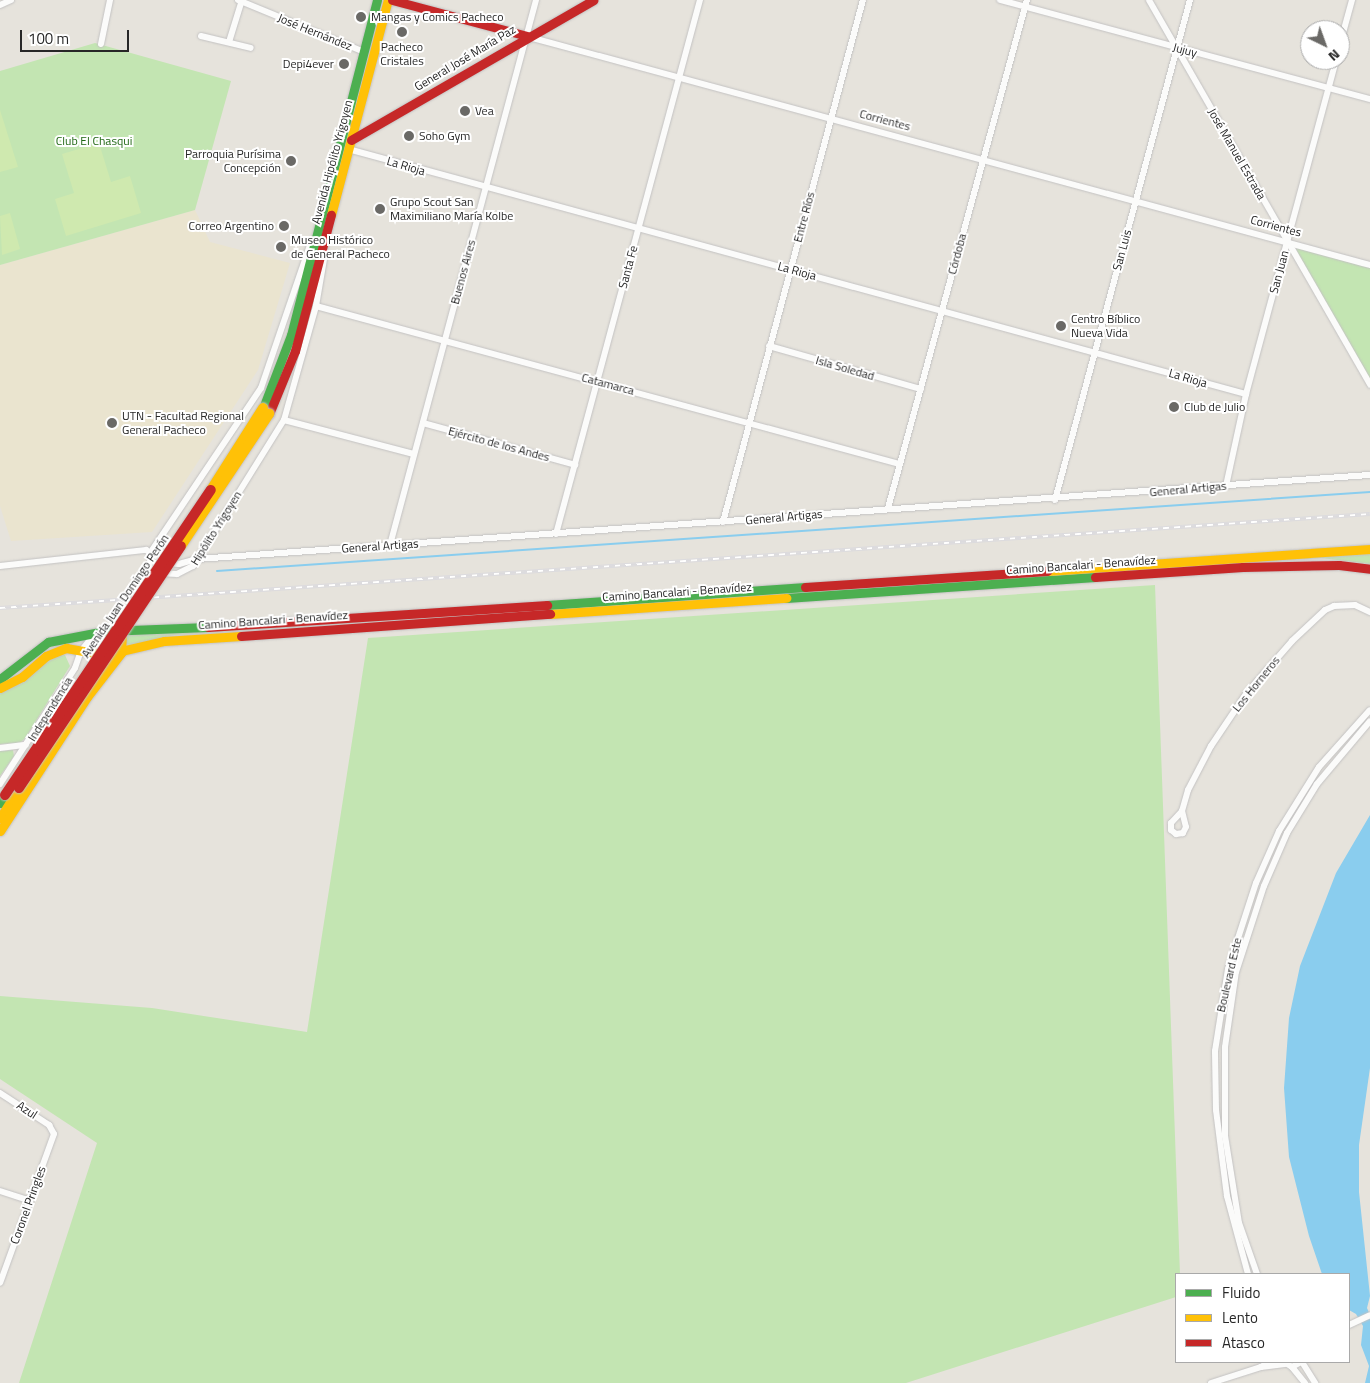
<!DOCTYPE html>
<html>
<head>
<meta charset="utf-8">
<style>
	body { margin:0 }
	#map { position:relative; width:1370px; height:1383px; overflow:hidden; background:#e6e3dc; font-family:"Titillium Web",sans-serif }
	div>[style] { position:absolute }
	.education>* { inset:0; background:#eae4cf }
	.green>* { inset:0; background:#c3e5b2 }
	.pitch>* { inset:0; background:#cfe9af }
	.water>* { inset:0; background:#8acdee }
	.stream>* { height:2px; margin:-1px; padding:0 1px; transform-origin:1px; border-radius:1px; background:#8acdee }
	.roads { filter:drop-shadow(0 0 1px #c3c2c2) drop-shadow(0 0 1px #c3c2c2) }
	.street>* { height:6px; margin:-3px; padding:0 3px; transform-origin:3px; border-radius:3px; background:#fbfbfa }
	.fast>* { height:9px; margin:-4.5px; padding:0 4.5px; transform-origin:4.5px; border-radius:4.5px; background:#4caf50 }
	.slow>* { height:9px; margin:-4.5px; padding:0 4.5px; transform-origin:4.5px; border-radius:4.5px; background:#ffc107 }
	.jam>* { height:9px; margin:-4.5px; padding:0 4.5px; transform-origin:4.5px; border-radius:4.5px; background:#c62828 }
	.rail>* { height:4px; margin-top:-2px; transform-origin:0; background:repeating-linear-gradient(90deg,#fff 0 5.5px,#dcdbde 0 11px); box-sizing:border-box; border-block:1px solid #dcdbde }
	.bridges { filter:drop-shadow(0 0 1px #c3c1bf) drop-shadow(0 0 1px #c3c1bf) }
	.slow-bridge>* { height:10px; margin:-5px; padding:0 5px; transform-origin:5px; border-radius:5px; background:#ffc107 }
	.jam-bridge>* { height:10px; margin:-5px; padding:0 5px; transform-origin:5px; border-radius:5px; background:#c62828 }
	.dots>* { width:14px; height:14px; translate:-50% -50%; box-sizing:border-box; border:2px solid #fff; border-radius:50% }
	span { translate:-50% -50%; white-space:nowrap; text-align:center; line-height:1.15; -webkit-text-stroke:4px #fff; paint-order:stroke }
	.poi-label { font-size:12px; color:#272727 }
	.left { translate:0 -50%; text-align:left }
	.right { translate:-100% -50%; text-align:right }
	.street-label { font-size:12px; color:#272727 }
	.park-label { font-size:12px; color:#206714 }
	.legend { position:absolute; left:1175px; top:1273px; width:175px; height:90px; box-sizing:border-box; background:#fff; border:1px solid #a9a9a9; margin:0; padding:6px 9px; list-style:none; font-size:15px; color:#272727 }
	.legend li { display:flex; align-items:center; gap:10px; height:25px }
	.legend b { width:25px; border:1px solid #a9a9a9 }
	.north { position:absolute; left:1300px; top:20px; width:50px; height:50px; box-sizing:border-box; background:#fff; border:1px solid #a9a9a9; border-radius:50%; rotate:138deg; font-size:14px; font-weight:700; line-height:20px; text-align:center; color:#272727 }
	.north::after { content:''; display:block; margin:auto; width:18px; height:22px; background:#6a6966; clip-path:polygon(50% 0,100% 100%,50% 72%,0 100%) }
	.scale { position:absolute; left:20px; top:30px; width:109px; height:22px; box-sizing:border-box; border:2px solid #272727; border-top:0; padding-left:6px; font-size:15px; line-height:18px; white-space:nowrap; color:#272727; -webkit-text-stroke:4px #fff; paint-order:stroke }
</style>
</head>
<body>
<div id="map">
	<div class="education">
		<div style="clip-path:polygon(195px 210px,210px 242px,290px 263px,258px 370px,152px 532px,11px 541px,0 506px,0 265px)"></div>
	</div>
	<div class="green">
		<div style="clip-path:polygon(95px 43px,231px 81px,195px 210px,0 265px,0 71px)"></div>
		<div style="clip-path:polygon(1287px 241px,1370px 265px,1370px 385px)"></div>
		<div style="clip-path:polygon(1370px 554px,1370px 564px,1321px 558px,1232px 563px,174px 635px,130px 645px,126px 643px,125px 635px,128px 633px,173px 633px,1232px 561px)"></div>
		<div style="clip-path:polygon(1155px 585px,1180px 1274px,1176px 1274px,1176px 1297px,906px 1383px,19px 1383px,97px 1143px,0 1079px,0 996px,152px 1008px,307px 1032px,368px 638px)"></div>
		<div style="clip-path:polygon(65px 655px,70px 666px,26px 737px,20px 743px,0 744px,0 692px,20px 683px,55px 656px)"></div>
		<div style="clip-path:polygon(13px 750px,14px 756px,0 776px,0 751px)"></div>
	</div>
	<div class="pitch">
		<div style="clip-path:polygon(0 110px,18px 167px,0 172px)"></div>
		<div style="clip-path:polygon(99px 143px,111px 182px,130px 176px,141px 213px,66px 236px,55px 199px,74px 193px,62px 154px)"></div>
		<div style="clip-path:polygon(10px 213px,20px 249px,2px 255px,0 216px)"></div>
	</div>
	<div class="water">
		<div style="clip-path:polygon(1370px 815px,1370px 1068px,1359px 1145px,1359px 1192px,1370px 1296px,1367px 1308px,1370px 1315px,1370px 1383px,1365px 1383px,1369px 1366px,1361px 1345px,1363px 1326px,1356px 1314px,1349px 1310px,1349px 1274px,1322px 1274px,1309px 1236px,1289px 1157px,1284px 1088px,1289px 1018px,1300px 966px,1336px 873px)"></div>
	</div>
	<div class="stream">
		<div style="left:217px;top:571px;width:1156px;rotate:-3.92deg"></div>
	</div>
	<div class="roads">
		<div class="street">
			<div style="left:238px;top:0;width:136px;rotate:22.4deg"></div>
			<div style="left:1000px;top:0;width:383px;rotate:15deg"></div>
			<div style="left:1149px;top:0;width:444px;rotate:60.1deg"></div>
			<div style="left:0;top:5px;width:12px;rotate:-24deg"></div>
			<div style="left:201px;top:36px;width:51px;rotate:13.5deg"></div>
			<div style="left:529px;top:37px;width:871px;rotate:15.17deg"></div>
			<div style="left:229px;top:42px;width:44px;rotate:-72.8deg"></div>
			<div style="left:101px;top:44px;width:45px;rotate:-78.4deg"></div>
			<div style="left:1340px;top:44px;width:46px;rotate:-74.7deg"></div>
			<div style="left:348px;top:149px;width:931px;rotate:15.26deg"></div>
			<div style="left:310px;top:245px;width:151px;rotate:108.9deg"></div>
			<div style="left:261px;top:388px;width:197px;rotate:123.9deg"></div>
			<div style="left:151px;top:552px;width:11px;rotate:95deg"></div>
			<div style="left:150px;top:563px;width:13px;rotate:48deg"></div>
			<div style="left:159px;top:573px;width:18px;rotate:3deg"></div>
			<div style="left:177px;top:574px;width:18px;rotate:-27deg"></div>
			<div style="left:193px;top:566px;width:172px;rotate:-58.1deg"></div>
			<div style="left:284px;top:420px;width:118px;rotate:-74.3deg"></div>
			<div style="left:316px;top:306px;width:48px;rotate:-80.3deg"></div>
			<div style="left:316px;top:306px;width:604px;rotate:15.16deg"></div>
			<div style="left:769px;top:346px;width:158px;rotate:15.8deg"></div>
			<div style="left:284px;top:420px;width:134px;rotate:14.7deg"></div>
			<div style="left:423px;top:423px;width:158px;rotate:15.4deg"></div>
			<div style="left:1226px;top:486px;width:94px;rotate:-77.7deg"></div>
			<div style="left:1246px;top:394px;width:346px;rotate:-74.9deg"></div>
			<div style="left:1055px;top:500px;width:518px;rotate:-74.89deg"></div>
			<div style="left:888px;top:508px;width:527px;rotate:-74.7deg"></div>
			<div style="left:723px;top:522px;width:540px;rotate:-74.99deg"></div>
			<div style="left:556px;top:534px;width:553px;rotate:-74.91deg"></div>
			<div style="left:390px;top:545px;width:564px;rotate:-75deg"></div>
			<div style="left:0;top:566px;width:147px;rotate:-6.3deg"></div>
			<div style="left:146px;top:550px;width:25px;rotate:32deg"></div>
			<div style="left:167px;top:563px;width:12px;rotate:5deg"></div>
			<div style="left:179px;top:564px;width:19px;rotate:-16deg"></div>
			<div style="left:197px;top:559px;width:1176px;rotate:-4.1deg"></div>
			<div style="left:0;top:748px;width:26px;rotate:-7deg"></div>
			<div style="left:0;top:784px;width:138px;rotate:-57.1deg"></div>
			<div style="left:75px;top:668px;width:18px;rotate:-71deg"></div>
			<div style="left:81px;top:651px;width:22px;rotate:-51deg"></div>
			<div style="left:1182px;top:811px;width:22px;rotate:-74deg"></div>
			<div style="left:1188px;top:790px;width:50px;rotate:-62.4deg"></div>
			<div style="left:1211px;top:746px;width:63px;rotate:-56.1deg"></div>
			<div style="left:1246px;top:694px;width:70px;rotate:-49deg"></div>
			<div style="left:1292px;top:641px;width:45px;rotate:-43.2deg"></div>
			<div style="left:1325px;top:610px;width:10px;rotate:-24deg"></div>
			<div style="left:1334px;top:606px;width:21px;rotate:-3deg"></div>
			<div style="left:1355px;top:605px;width:17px;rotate:25deg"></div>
			<div style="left:1182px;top:811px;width:16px;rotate:76deg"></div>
			<div style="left:1186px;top:827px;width:7px;rotate:117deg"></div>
			<div style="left:1183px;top:833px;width:7px;rotate:172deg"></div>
			<div style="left:1176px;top:834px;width:6px;rotate:-141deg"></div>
			<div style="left:1171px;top:830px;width:7px;rotate:-90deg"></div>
			<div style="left:1171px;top:823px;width:16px;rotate:-47deg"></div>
			<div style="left:0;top:1093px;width:59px;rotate:33.1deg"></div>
			<div style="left:49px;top:1125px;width:10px;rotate:61deg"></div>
			<div style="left:54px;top:1134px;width:158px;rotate:109.9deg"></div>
			<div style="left:0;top:1191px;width:32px;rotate:18deg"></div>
			<div style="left:1248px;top:1274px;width:81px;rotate:-105.1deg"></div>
			<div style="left:1227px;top:1196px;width:87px;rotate:-97.3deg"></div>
			<div style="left:1216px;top:1110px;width:59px;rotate:-91deg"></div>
			<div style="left:1215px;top:1051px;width:83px;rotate:-81deg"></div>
			<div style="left:1228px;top:969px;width:90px;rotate:-72deg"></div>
			<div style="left:1256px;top:883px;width:57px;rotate:-66.1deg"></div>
			<div style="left:1279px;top:831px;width:75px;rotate:-58deg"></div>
			<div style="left:1319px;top:767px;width:76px;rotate:-48.2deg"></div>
			<div style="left:1257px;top:1274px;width:54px;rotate:-109.4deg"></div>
			<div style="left:1239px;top:1223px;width:88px;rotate:-99.1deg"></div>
			<div style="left:1225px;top:1136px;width:89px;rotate:-90deg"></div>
			<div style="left:1225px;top:1047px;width:76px;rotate:-81.7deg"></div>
			<div style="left:1236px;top:972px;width:90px;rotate:-72deg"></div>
			<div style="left:1264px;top:886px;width:58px;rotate:-66.5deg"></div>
			<div style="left:1287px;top:833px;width:57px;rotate:-58.5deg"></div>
			<div style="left:1317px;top:784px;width:82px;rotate:-49.9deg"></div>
			<div style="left:1349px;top:1325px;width:23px;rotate:-25deg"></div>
			<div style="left:1269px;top:1362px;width:9px;rotate:148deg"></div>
			<div style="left:1261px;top:1367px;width:24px;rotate:-7deg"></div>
			<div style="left:1284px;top:1362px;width:9px;rotate:32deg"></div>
			<div style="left:1292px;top:1367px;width:10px;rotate:-29deg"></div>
			<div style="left:1302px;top:1362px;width:25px;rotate:58deg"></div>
			<div style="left:1292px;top:1367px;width:21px;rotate:51deg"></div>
			<div style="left:1211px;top:1383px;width:52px;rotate:-17.7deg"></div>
		</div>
		<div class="fast">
			<div style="left:263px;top:408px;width:78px;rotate:-69deg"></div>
			<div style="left:291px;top:335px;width:346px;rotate:-75.6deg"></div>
			<div style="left:786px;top:598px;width:310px;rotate:-3.9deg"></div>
			<div style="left:547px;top:605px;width:259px;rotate:-4deg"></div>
			<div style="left:0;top:679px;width:61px;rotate:-37.6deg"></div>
			<div style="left:48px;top:642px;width:58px;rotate:-10.9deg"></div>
			<div style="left:105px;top:631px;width:103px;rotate:-2.2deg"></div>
			<div style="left:0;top:803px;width:9px;rotate:-58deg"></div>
		</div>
		<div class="slow">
			<div style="left:331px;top:215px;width:222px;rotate:-75.2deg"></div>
			<div style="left:1047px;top:571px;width:324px;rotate:-3.9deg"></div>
			<div style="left:550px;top:614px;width:237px;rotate:-3.9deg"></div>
			<div style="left:0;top:688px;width:25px;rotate:-27deg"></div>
			<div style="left:22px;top:677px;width:32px;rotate:-41deg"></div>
			<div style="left:46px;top:656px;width:22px;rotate:-22deg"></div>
			<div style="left:66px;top:648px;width:39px;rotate:10deg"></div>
			<div style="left:104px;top:655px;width:62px;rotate:-13.1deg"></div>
			<div style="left:164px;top:641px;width:77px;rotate:-3.7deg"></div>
			<div style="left:0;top:818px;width:36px;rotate:-58deg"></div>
			<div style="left:0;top:831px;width:160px;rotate:-57deg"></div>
			<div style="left:87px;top:697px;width:56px;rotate:-52.3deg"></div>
			<div style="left:121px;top:653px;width:19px;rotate:-87deg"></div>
		</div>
		<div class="jam">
			<div style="left:392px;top:0;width:140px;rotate:14.9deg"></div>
			<div style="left:351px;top:140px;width:280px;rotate:-30deg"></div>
			<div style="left:269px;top:414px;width:68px;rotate:-67.6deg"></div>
			<div style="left:295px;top:351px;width:141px;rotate:-75.2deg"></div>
			<div style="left:1095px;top:577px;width:148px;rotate:-3.9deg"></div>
			<div style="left:1243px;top:567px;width:96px;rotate:-1.2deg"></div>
			<div style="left:1339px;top:565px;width:31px;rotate:7deg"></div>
			<div style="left:805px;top:587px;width:243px;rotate:-3.8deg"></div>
			<div style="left:208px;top:627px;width:340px;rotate:-3.7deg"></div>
			<div style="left:241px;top:636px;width:310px;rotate:-4.1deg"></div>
		</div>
	</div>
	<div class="rail">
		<div style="left:0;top:608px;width:1373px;rotate:-3.93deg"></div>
	</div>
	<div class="bridges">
		<div class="slow-bridge">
			<div style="left:211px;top:490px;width:97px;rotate:-57.6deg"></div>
			<div style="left:181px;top:546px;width:159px;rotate:-56.3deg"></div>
		</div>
		<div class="jam-bridge">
			<div style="left:19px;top:788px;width:291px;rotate:-56.2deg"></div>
			<div style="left:5px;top:795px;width:368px;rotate:-56deg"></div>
		</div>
	</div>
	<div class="dots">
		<div style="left:361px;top:17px;background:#6a6966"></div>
		<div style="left:402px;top:32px;background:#6a6966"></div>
		<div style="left:344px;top:64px;background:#6a6966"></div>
		<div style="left:465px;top:111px;background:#6a6966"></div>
		<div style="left:409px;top:136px;background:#6a6966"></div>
		<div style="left:291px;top:161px;background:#6a6966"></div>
		<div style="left:380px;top:209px;background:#6a6966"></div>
		<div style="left:284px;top:226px;background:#6a6966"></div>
		<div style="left:281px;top:247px;background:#6a6966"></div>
		<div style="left:1061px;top:326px;background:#6a6966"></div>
		<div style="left:1174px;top:407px;background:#6a6966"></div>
		<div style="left:112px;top:423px;background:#6a6966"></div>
	</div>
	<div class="poi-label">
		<span class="left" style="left:371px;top:17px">Mangas y Comics Pacheco</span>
		<span style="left:402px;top:54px">Pacheco<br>Cristales</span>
		<span class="right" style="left:334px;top:64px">Depi4ever</span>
		<span class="left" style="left:475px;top:111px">Vea</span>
		<span class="left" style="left:419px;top:136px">Soho Gym</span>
		<span class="right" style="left:281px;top:161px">Parroquia Purísima<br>Concepción</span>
		<span class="left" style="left:390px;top:209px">Grupo Scout San<br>Maximiliano María Kolbe</span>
		<span class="right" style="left:274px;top:226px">Correo Argentino</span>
		<span class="left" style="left:291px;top:247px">Museo Histórico<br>de General Pacheco</span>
		<span class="left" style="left:1071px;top:326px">Centro Bíblico<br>Nueva Vida</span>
		<span class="left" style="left:1184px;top:407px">Club de Julio</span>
		<span class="left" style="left:122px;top:423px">UTN - Facultad Regional<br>General Pacheco</span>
	</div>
	<div class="street-label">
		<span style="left:315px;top:32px;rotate:22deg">José Hernández</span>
		<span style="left:1185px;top:50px;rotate:15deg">Jujuy</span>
		<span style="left:465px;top:58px;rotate:-31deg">General José María Paz</span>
		<span style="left:885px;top:120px;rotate:15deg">Corrientes</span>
		<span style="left:1237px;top:154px;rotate:60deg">José Manuel Estrada</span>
		<span style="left:332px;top:162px;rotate:-75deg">Avenida Hipólito Yrigoyen</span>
		<span style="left:406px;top:166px;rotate:16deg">La Rioja</span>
		<span style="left:804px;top:217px;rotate:-75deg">Entre Ríos</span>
		<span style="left:1276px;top:226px;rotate:15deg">Corrientes</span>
		<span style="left:1122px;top:250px;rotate:-75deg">San Luis</span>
		<span style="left:957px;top:254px;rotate:-75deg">Córdoba</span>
		<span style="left:628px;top:267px;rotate:-75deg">Santa Fe</span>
		<span style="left:797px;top:271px;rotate:15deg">La Rioja</span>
		<span style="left:463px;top:272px;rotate:-75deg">Buenos Aires</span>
		<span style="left:1279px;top:272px;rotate:-75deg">San Juan</span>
		<span style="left:845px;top:368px;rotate:16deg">Isla Soledad</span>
		<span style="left:1188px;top:378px;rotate:16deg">La Rioja</span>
		<span style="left:608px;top:384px;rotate:15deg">Catamarca</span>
		<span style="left:499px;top:444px;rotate:15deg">Ejército de los Andes</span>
		<span style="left:1188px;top:489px;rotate:-5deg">General Artigas</span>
		<span style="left:784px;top:517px;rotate:-5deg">General Artigas</span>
		<span style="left:216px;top:528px;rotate:-58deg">Hipólito Yrigoyen</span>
		<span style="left:380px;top:546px;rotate:-4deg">General Artigas</span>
		<span style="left:1081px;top:565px;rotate:-4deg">Camino Bancalari - Benavídez</span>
		<span style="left:677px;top:592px;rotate:-4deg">Camino Bancalari - Benavídez</span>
		<span style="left:125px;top:596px;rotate:-56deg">Avenida Juan Domingo Perón</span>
		<span style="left:273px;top:620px;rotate:-4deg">Camino Bancalari - Benavídez</span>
		<span style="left:1256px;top:684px;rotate:-51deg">Los Horneros</span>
		<span style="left:50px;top:709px;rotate:-58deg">Independencia</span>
		<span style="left:1229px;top:975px;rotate:-77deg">Boulevard Este</span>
		<span style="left:27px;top:1110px;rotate:33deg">Azul</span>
		<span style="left:28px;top:1205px;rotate:-70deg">Coronel Pringles</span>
	</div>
	<div class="park-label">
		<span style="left:94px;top:141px">Club El Chasqui</span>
	</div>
	<ul class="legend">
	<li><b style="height:6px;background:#4caf50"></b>Fluido</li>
	<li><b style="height:6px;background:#ffc107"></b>Lento</li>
	<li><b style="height:6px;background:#c62828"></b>Atasco</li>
	</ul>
	<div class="north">N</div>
	<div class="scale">100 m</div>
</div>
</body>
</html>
